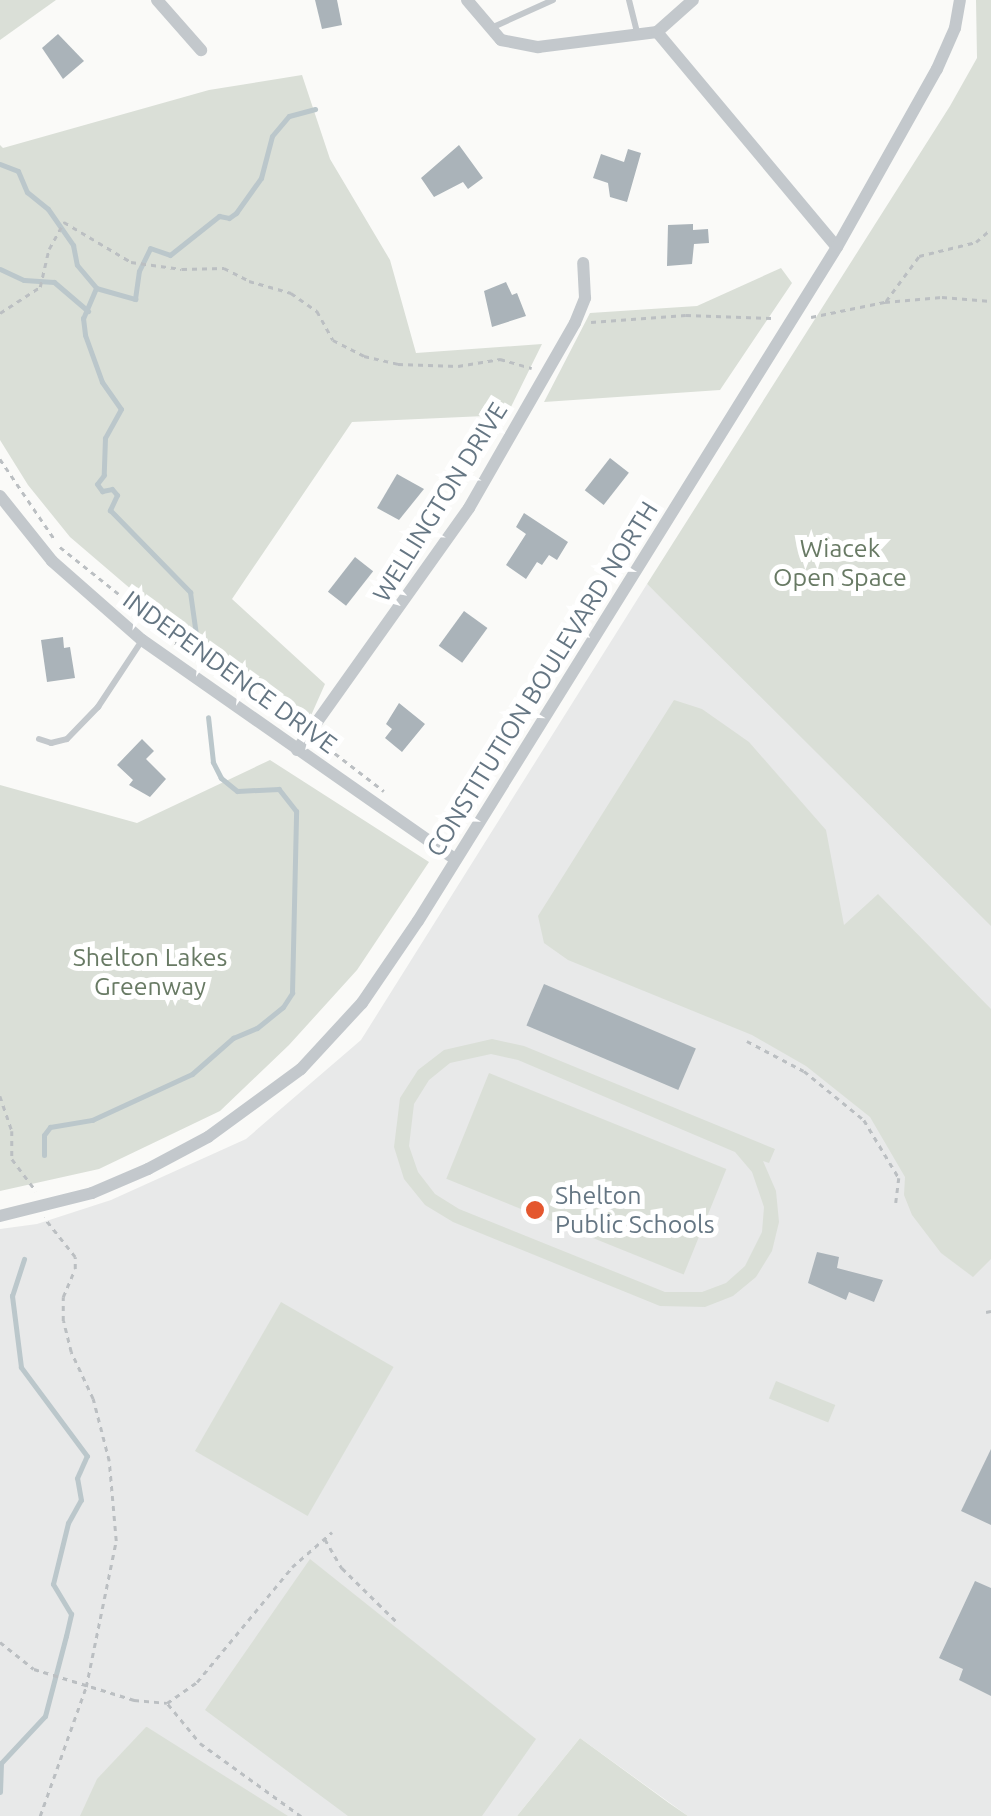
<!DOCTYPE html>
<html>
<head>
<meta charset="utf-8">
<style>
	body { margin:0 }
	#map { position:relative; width:991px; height:1816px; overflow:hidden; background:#fafaf8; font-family:Ubuntu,sans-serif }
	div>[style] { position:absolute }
	.built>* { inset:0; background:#e8e9e9 }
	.green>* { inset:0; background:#dadfd7; transform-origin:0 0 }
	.stream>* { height:5px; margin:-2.5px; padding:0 2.5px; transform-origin:2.5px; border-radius:2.5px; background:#bbc7cb }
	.building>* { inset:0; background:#aab3b9; transform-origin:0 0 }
	.path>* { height:2.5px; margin-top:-1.25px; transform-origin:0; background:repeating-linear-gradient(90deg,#bbbfc2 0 5px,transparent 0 10px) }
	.service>* { height:6px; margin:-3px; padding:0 3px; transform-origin:3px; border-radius:3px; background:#c3c8cc }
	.minor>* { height:12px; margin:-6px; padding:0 6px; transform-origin:6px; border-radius:6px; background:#c3c8cc }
	.dots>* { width:28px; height:28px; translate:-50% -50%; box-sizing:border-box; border:5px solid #fff; border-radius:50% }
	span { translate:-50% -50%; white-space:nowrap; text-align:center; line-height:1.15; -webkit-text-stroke:10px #fff; paint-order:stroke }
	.street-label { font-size:25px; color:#657683 }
	.park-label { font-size:25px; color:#687a64 }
	.poi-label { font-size:25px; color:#657683 }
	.left { translate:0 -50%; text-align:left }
</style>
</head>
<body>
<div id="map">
	<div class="built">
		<div style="clip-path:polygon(647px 584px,991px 911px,991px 1816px,688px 1816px,580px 1738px,517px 1816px,0 1816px,0 1229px,37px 1224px,111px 1200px,246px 1139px,361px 1040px)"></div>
	</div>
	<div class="green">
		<div style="clip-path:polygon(0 0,56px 0,0 40px)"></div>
		<div style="clip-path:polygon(976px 0,991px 0,991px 926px,647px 584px,950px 106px,977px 58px)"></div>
		<div style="clip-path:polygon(302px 75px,330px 159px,390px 260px,416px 353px,542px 344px,507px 415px,352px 422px,232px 599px,325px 684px,309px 720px,153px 608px,70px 537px,28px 485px,0 440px,0 145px,3px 148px,209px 90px)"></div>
		<div style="clip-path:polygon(781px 268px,792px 283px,720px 390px,544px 402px,590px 313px,697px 306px)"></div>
		<div style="clip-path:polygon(674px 700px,702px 709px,749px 742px,826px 830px,844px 925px,878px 894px,991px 1009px,991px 1259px,973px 1277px,941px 1253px,912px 1215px,904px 1195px,905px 1177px,870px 1117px,806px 1066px,752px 1035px,568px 960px,544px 943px,538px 916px)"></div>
		<div style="clip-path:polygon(270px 760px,429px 862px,357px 970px,289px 1045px,220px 1111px,99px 1169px,0 1191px,0 785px,137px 823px)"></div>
		<div style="clip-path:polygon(evenodd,492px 1039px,524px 1046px,775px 1149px,769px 1163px,763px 1161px,776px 1191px,779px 1222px,772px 1251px,756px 1277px,733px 1296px,705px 1307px,660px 1306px,453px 1222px,425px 1205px,404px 1179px,394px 1147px,400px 1098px,418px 1070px,444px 1050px,492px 1039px,491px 1054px,518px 1060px,735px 1152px,752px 1172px,764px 1207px,762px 1232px,745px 1266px,726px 1283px,702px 1292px,665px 1292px,459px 1209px,435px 1194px,418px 1172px,409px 1146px,414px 1104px,429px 1080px,450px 1063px,491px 1054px)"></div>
		<div style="left:489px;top:1073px;width:256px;height:114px;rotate:22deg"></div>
		<div style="left:281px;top:1302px;width:130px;height:172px;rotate:30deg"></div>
		<div style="left:776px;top:1381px;width:64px;height:19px;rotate:22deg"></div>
		<div style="clip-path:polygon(310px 1559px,536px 1739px,482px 1816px,348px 1816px,205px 1710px)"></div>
		<div style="clip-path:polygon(146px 1727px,147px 1727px,288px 1816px,80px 1816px,97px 1779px)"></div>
		<div style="clip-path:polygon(580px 1738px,669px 1803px,688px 1816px,517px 1816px)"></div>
	</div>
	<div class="stream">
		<div style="left:0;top:164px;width:19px;rotate:21deg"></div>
		<div style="left:18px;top:171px;width:23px;rotate:67deg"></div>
		<div style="left:27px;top:192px;width:27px;rotate:39deg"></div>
		<div style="left:48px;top:209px;width:44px;rotate:55.2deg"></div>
		<div style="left:73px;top:245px;width:20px;rotate:79deg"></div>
		<div style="left:77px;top:265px;width:30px;rotate:50deg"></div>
		<div style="left:96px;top:288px;width:33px;rotate:113deg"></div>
		<div style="left:83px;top:318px;width:17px;rotate:83deg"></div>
		<div style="left:85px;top:335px;width:50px;rotate:70.1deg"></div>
		<div style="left:102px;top:382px;width:33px;rotate:55deg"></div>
		<div style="left:121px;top:409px;width:33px;rotate:119deg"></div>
		<div style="left:105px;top:438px;width:37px;rotate:92deg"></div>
		<div style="left:104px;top:475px;width:11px;rotate:128deg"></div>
		<div style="left:97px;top:484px;width:9px;rotate:54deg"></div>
		<div style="left:102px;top:491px;width:10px;rotate:-11deg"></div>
		<div style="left:112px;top:489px;width:8px;rotate:50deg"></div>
		<div style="left:117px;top:495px;width:17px;rotate:115deg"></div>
		<div style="left:110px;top:510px;width:115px;rotate:45.7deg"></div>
		<div style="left:190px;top:592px;width:58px;rotate:82deg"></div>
		<div style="left:0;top:269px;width:26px;rotate:25deg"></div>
		<div style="left:24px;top:280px;width:30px;rotate:4deg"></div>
		<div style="left:54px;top:282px;width:45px;rotate:40.5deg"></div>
		<div style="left:96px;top:288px;width:41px;rotate:15.8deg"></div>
		<div style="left:135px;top:299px;width:28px;rotate:-82deg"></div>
		<div style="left:139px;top:271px;width:25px;rotate:-64deg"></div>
		<div style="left:150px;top:248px;width:21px;rotate:19deg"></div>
		<div style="left:170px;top:255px;width:63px;rotate:-38.5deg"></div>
		<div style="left:219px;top:216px;width:10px;rotate:11deg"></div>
		<div style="left:229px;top:218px;width:9px;rotate:-36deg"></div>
		<div style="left:236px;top:213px;width:43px;rotate:-54.5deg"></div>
		<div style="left:261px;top:178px;width:43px;rotate:-75.3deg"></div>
		<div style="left:272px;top:136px;width:26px;rotate:-50deg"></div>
		<div style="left:289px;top:116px;width:27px;rotate:-15deg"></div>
		<div style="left:44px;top:1155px;width:20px;rotate:-90deg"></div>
		<div style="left:44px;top:1135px;width:10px;rotate:-53deg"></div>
		<div style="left:50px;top:1127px;width:43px;rotate:-9.5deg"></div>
		<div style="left:92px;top:1120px;width:110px;rotate:-24.7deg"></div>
		<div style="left:192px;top:1074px;width:55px;rotate:-41.3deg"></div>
		<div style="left:233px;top:1038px;width:26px;rotate:-23deg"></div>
		<div style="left:257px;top:1028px;width:33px;rotate:-39deg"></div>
		<div style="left:283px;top:1007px;width:17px;rotate:-57deg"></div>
		<div style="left:292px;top:993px;width:182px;rotate:-88.7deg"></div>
		<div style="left:296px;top:811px;width:28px;rotate:-128deg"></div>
		<div style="left:279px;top:789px;width:42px;rotate:177.3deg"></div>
		<div style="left:237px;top:791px;width:21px;rotate:-141deg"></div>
		<div style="left:221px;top:778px;width:18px;rotate:-117deg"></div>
		<div style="left:213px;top:762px;width:45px;rotate:-96.3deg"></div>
		<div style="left:0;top:1792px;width:29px;rotate:-88deg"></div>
		<div style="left:1px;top:1763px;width:64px;rotate:-46.9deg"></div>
		<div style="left:45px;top:1716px;width:83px;rotate:-75.3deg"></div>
		<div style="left:66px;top:1636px;width:23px;rotate:-77deg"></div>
		<div style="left:71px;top:1614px;width:35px;rotate:-121deg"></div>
		<div style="left:53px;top:1584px;width:63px;rotate:-76.2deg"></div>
		<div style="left:68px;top:1523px;width:26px;rotate:-61deg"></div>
		<div style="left:81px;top:1500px;width:22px;rotate:-100deg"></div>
		<div style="left:77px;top:1478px;width:24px;rotate:-66deg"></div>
		<div style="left:87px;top:1456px;width:111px;rotate:-126.6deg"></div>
		<div style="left:21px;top:1367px;width:72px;rotate:-97.2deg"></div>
		<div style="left:12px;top:1296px;width:39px;rotate:-72deg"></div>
	</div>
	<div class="building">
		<div style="clip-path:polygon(315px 0,337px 0,342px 25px,322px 29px)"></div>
		<div style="clip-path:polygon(58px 34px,84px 61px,63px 79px,42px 48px)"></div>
		<div style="clip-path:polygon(459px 145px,483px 178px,468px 189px,463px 182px,434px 197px,421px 178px)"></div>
		<div style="clip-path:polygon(628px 149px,641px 153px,627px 202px,610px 197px,608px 183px,593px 178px,601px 154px,624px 162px)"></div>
		<div style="clip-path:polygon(693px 224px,693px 230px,708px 229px,709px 243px,694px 244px,692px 264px,667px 266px,668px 225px)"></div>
		<div style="clip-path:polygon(506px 282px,512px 295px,517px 293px,526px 316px,492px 327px,484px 291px)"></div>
		<div style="left:610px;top:458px;width:24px;height:41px;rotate:38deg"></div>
		<div style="clip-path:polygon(397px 474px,424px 489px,399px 520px,377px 508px)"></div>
		<div style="clip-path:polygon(524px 513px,568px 542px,557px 560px,549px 555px,542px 565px,537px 562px,526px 579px,506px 565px,526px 534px,516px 527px)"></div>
		<div style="left:355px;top:557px;width:23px;height:44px;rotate:38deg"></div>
		<div style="left:464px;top:611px;width:29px;height:43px;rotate:36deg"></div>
		<div style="clip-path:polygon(63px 637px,64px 648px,70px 647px,75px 678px,47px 682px,41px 640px)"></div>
		<div style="clip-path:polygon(399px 703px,425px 724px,402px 752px,385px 738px,392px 729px,386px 724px)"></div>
		<div style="clip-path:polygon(142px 739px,154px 751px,146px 759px,166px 779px,150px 797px,129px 785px,133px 780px,117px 765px)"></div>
		<div style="left:544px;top:984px;width:165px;height:45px;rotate:23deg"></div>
		<div style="clip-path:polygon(817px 1252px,839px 1257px,837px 1268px,883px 1280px,874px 1302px,849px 1292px,846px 1300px,808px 1283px)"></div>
		<div style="clip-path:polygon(991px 1449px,991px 1525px,961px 1511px)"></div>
		<div style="clip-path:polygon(975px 1581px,991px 1588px,991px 1696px,959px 1680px,963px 1669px,939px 1658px)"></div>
	</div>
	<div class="path">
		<div style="left:886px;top:301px;width:56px;rotate:-53.7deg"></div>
		<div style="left:919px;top:256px;width:59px;rotate:-13.8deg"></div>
		<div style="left:976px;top:242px;width:20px;rotate:-41deg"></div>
		<div style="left:0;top:313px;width:48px;rotate:-33deg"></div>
		<div style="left:40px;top:287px;width:39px;rotate:-77deg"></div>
		<div style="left:49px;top:249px;width:31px;rotate:-61deg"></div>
		<div style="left:64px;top:222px;width:78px;rotate:30.8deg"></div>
		<div style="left:131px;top:262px;width:51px;rotate:7.8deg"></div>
		<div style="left:182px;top:269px;width:42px;rotate:-1.4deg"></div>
		<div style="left:224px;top:268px;width:28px;rotate:27deg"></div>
		<div style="left:249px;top:281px;width:44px;rotate:15.9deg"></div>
		<div style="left:291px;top:293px;width:32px;rotate:35deg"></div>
		<div style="left:317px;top:311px;width:33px;rotate:61deg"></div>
		<div style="left:333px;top:340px;width:35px;rotate:27deg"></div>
		<div style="left:364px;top:356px;width:35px;rotate:13deg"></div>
		<div style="left:398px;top:364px;width:60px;rotate:1.9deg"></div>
		<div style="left:458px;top:366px;width:43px;rotate:-9.5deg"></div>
		<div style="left:500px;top:359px;width:33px;rotate:16deg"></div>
		<div style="left:811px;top:317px;width:76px;rotate:-11.5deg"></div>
		<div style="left:885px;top:302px;width:57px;rotate:-5deg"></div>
		<div style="left:942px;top:297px;width:49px;rotate:4.7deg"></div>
		<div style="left:591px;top:322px;width:95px;rotate:-4.2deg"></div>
		<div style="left:686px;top:315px;width:87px;rotate:2deg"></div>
		<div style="left:0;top:459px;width:98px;rotate:55.8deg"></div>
		<div style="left:60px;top:547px;width:88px;rotate:38.6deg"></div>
		<div style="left:129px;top:602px;width:32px;rotate:49deg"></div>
		<div style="left:150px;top:626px;width:176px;rotate:33.4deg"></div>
		<div style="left:319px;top:741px;width:82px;rotate:37.6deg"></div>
		<div style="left:747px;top:1041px;width:64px;rotate:27.8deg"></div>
		<div style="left:804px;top:1071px;width:77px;rotate:39.2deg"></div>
		<div style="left:864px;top:1120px;width:68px;rotate:58.9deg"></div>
		<div style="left:899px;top:1178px;width:25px;rotate:97deg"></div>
		<div style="left:0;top:1096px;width:37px;rotate:71deg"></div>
		<div style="left:12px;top:1131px;width:28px;rotate:90deg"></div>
		<div style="left:12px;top:1159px;width:40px;rotate:53deg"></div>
		<div style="left:986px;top:1312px;width:5px;rotate:-11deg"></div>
		<div style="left:325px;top:1539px;width:34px;rotate:60deg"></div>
		<div style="left:342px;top:1568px;width:78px;rotate:44.5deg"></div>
		<div style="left:0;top:1642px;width:43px;rotate:38.5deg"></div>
		<div style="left:34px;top:1669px;width:105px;rotate:17.2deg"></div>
		<div style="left:134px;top:1700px;width:33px;rotate:5deg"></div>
		<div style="left:167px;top:1703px;width:37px;rotate:-35deg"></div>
		<div style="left:197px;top:1682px;width:149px;rotate:-50.4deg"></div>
		<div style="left:292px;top:1567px;width:53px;rotate:-41.2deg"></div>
		<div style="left:168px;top:1704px;width:50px;rotate:50.6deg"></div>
		<div style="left:200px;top:1743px;width:125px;rotate:35.9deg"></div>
		<div style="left:40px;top:1816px;width:137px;rotate:-70.4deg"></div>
		<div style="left:86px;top:1687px;width:149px;rotate:-78.4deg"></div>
		<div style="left:116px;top:1541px;width:80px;rotate:-95deg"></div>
		<div style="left:109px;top:1461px;width:64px;rotate:-104.5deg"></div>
		<div style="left:93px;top:1399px;width:52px;rotate:-115.1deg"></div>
		<div style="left:71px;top:1352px;width:32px;rotate:-104deg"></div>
		<div style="left:63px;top:1321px;width:24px;rotate:-90deg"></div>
		<div style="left:63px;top:1297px;width:30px;rotate:-67deg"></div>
		<div style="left:75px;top:1269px;width:12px;rotate:-90deg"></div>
		<div style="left:75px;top:1257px;width:50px;rotate:-128.5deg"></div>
	</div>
	<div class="service">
		<div style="left:629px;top:0;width:34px;rotate:76deg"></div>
		<div style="left:491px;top:28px;width:68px;rotate:-24.3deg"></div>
		<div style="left:39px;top:739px;width:13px;rotate:18deg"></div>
		<div style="left:51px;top:743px;width:16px;rotate:-14deg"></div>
		<div style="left:67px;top:739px;width:45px;rotate:-45.9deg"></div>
		<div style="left:98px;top:707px;width:78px;rotate:-56.5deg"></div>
	</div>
	<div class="minor">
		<div style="left:157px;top:0;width:67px;rotate:48.7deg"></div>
		<div style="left:467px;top:0;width:52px;rotate:49.6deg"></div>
		<div style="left:501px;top:40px;width:38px;rotate:11deg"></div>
		<div style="left:538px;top:47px;width:120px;rotate:-7.2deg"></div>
		<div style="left:657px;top:32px;width:48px;rotate:-41.6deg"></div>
		<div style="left:657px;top:32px;width:280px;rotate:50.1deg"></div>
		<div style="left:0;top:496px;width:83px;rotate:51.3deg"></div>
		<div style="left:52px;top:561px;width:120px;rotate:41.3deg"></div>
		<div style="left:142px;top:640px;width:383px;rotate:35deg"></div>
		<div style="left:297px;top:750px;width:297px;rotate:-54.6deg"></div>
		<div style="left:469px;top:508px;width:213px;rotate:-60.2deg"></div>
		<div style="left:575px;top:323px;width:27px;rotate:-68deg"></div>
		<div style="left:585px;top:298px;width:35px;rotate:-93deg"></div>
		<div style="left:0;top:1216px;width:95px;rotate:-14deg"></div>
		<div style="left:92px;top:1193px;width:61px;rotate:-23.2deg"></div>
		<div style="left:148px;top:1169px;width:68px;rotate:-28.1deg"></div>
		<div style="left:208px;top:1137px;width:115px;rotate:-36.2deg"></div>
		<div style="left:301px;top:1069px;width:90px;rotate:-47.3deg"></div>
		<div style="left:362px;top:1003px;width:99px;rotate:-55.7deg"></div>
		<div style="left:418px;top:921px;width:794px;rotate:-58.13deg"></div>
		<div style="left:837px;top:247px;width:204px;rotate:-60.7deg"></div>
		<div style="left:937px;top:69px;width:45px;rotate:-66.3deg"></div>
		<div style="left:955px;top:28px;width:28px;rotate:-80deg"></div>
	</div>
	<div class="dots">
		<div style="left:535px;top:1210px;background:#e4572e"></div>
	</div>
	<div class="street-label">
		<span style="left:440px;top:502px;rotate:-58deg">WELLINGTON DRIVE</span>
		<span style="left:230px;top:672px;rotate:36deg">INDEPENDENCE DRIVE</span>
		<span style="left:542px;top:679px;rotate:-58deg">CONSTITUTION BOULEVARD NORTH</span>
	</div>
	<div class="park-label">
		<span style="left:840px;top:563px">Wiacek<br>Open Space</span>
		<span style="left:150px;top:972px">Shelton Lakes<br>Greenway</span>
	</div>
	<div class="poi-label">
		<span class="left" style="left:555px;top:1210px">Shelton<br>Public Schools</span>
	</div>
</div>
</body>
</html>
